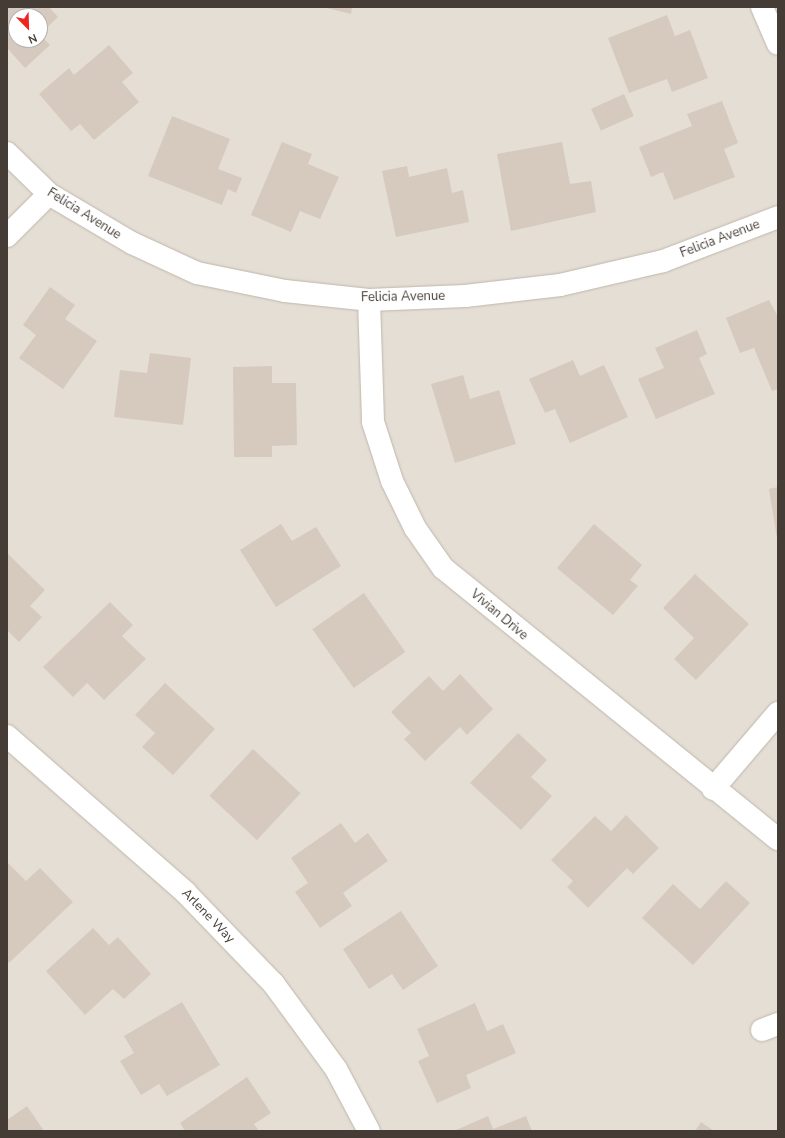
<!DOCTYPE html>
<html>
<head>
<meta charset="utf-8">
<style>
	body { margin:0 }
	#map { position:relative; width:785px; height:1138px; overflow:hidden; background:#f2ece5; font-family:"Nunito Sans",sans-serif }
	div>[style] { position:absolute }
	.residential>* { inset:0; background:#e5ded4 }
	.building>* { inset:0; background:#d6cabf; transform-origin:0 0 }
	.roads { filter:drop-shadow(0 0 1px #bfb6ac) drop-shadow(0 0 1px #bfb6ac) }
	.minor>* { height:22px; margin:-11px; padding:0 11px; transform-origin:11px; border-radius:11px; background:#fff }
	span { translate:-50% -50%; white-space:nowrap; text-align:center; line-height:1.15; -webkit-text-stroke:4px #fff; paint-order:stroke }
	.street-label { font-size:13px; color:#443c35 }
	.frame { position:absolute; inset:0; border:8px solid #443c35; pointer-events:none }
	.north { position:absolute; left:8px; top:8px; width:40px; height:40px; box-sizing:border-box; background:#fff; border:1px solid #b4b1ae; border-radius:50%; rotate:157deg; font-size:11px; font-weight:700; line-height:16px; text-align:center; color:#443c35 }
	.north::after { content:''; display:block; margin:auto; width:14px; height:18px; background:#ed2621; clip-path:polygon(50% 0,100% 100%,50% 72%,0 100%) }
</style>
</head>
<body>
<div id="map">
	<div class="residential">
		<div style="clip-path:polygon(evenodd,7px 7px,778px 7px,778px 1131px,7px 1131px,7px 7px,16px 16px,40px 16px,40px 40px,16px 40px,16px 16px)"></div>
	</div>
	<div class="building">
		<div style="clip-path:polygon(7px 7px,49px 7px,58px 17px,40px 34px,40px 16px,16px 16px,16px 40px,40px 40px,40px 35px,50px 45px,25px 68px,7px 48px)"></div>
		<div style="clip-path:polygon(323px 7px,352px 7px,351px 14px)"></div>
		<div style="clip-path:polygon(667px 15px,675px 36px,690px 30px,708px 78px,672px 92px,667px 79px,629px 93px,608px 38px)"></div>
		<div style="clip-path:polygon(109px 45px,133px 73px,122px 82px,139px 102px,94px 140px,80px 124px,71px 131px,39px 94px,69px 68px,74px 75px)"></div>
		<div style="left:624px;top:94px;width:24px;height:36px;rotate:66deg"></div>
		<div style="clip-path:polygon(722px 101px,738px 143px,724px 149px,735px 177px,674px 200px,663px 172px,651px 177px,639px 147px,692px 126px,687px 114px)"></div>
		<div style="clip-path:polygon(172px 116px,230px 139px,218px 169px,242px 178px,236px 193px,228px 189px,222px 205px,148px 176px)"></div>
		<div style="clip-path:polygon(282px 142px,312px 154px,308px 164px,339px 177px,320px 219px,300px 211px,291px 232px,251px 215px)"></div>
		<div style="clip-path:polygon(562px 142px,570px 184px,591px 181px,596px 212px,511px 231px,497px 154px)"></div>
		<div style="clip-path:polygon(407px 166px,409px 177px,447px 168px,452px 193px,463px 190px,469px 222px,396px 237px,382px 171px)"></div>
		<div style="clip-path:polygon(50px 287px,75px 305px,65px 319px,97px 341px,63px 389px,19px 358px,36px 335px,23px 325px)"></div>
		<div style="clip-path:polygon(769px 300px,778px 317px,778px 389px,772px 391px,754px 348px,740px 353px,726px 318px)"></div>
		<div style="clip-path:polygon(697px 330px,707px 354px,699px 358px,715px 394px,656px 419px,638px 379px,664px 368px,655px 348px)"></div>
		<div style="clip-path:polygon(150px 353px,191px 358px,183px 425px,114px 417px,120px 370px,147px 373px)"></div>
		<div style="clip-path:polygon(573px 360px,580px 376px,604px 365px,628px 417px,570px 443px,555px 409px,545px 413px,529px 379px)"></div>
		<div style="clip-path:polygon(272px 366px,272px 383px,296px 383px,297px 445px,272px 446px,272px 457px,234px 457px,233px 367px)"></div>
		<div style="clip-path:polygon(463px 375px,470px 399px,499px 390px,516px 444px,455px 463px,431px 384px)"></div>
		<div style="clip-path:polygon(778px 487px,778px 538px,777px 538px,769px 489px)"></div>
		<div style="clip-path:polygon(281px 524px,292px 541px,316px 527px,341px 566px,276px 607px,240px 550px)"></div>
		<div style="clip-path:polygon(594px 524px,642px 565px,630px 580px,638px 586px,613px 615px,557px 568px)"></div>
		<div style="clip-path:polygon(7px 553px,45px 590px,30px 606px,42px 617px,19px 642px,7px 630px)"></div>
		<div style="clip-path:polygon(695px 574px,749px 624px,696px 680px,674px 659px,694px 638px,663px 608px)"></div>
		<div style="left:364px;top:593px;width:72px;height:63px;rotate:55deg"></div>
		<div style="clip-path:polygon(110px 602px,133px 625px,122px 636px,146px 659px,104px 700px,87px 683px,73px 697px,43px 667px)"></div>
		<div style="clip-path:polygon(460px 674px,493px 709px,467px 735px,460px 727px,425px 761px,404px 739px,411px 733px,391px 712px,429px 676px,443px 691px)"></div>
		<div style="clip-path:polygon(165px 683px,215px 729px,173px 775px,142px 747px,155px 733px,135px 715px)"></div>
		<div style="clip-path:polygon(518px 733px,547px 760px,531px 777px,552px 796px,521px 830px,470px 783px)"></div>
		<div style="left:253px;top:749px;width:65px;height:64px;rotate:43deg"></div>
		<div style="clip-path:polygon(626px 815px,659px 848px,633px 874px,627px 868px,588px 908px,567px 887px,573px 881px,551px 860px,595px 816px,611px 831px)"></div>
		<div style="clip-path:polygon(341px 823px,355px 843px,368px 833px,388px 861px,343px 893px,352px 906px,320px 928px,295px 892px,308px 883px,291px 858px)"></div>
		<div style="clip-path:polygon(7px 862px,26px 881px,40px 868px,73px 902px,9px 963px,7px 961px)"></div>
		<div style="clip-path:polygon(726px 881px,750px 903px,693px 965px,642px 918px,673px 884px,700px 909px)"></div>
		<div style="clip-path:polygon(401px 911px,438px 966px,403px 990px,392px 974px,369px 989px,343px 949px)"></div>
		<div style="clip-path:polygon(93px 928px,109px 945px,118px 937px,151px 974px,124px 999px,113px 989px,85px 1015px,46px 971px)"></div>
		<div style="clip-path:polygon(182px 1002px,220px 1065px,167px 1096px,159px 1084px,141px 1095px,120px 1061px,134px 1053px,124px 1036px)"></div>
		<div style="clip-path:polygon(475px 1003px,487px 1031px,503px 1024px,516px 1053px,466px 1075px,471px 1088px,437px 1103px,418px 1061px,429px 1056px,417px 1029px)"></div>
		<div style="clip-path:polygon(247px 1077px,271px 1113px,254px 1124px,259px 1131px,185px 1131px,180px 1123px)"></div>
		<div style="clip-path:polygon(27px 1106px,44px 1131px,7px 1131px,7px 1120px)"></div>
		<div style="clip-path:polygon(488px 1116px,493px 1129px,526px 1116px,532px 1131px,454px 1131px)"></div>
		<div style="clip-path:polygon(701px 1122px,714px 1131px,695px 1131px)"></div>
	</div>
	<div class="roads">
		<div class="minor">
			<div style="left:762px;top:7px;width:40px;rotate:66.6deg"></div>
			<div style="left:7px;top:153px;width:59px;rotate:44.3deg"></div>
			<div style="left:49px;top:194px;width:96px;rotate:30.6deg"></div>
			<div style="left:132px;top:243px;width:72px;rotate:24.8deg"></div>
			<div style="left:197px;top:273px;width:90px;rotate:11.6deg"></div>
			<div style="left:285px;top:291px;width:84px;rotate:6.1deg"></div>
			<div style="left:369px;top:300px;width:96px;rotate:-2.4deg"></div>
			<div style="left:465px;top:296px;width:96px;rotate:-6.6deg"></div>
			<div style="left:560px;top:285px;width:106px;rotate:-13.1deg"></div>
			<div style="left:663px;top:261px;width:123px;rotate:-20.9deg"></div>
			<div style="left:7px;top:236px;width:59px;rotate:-45deg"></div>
			<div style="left:369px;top:300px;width:122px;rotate:88.1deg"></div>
			<div style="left:373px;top:422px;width:62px;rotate:72.1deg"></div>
			<div style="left:392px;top:481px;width:52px;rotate:63.9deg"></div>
			<div style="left:415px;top:528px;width:49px;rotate:55deg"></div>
			<div style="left:443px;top:568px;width:431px;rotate:39deg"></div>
			<div style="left:7px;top:736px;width:237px;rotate:41.2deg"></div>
			<div style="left:185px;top:892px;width:127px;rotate:46deg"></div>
			<div style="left:273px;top:983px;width:107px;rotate:53.8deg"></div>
			<div style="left:336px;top:1069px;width:70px;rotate:62deg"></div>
			<div style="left:713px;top:789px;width:100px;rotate:-49.5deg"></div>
			<div style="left:762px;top:1030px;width:17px;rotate:-21deg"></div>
		</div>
	</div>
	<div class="street-label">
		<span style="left:84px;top:214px;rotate:32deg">Felicia Avenue</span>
		<span style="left:720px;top:239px;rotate:-21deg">Felicia Avenue</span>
		<span style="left:403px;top:297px;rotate:-1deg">Felicia Avenue</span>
		<span style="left:499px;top:615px;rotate:40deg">Vivian Drive</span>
		<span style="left:208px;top:916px;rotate:46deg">Arlene Way</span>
	</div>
	<div class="frame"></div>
	<div class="north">N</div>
</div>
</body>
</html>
